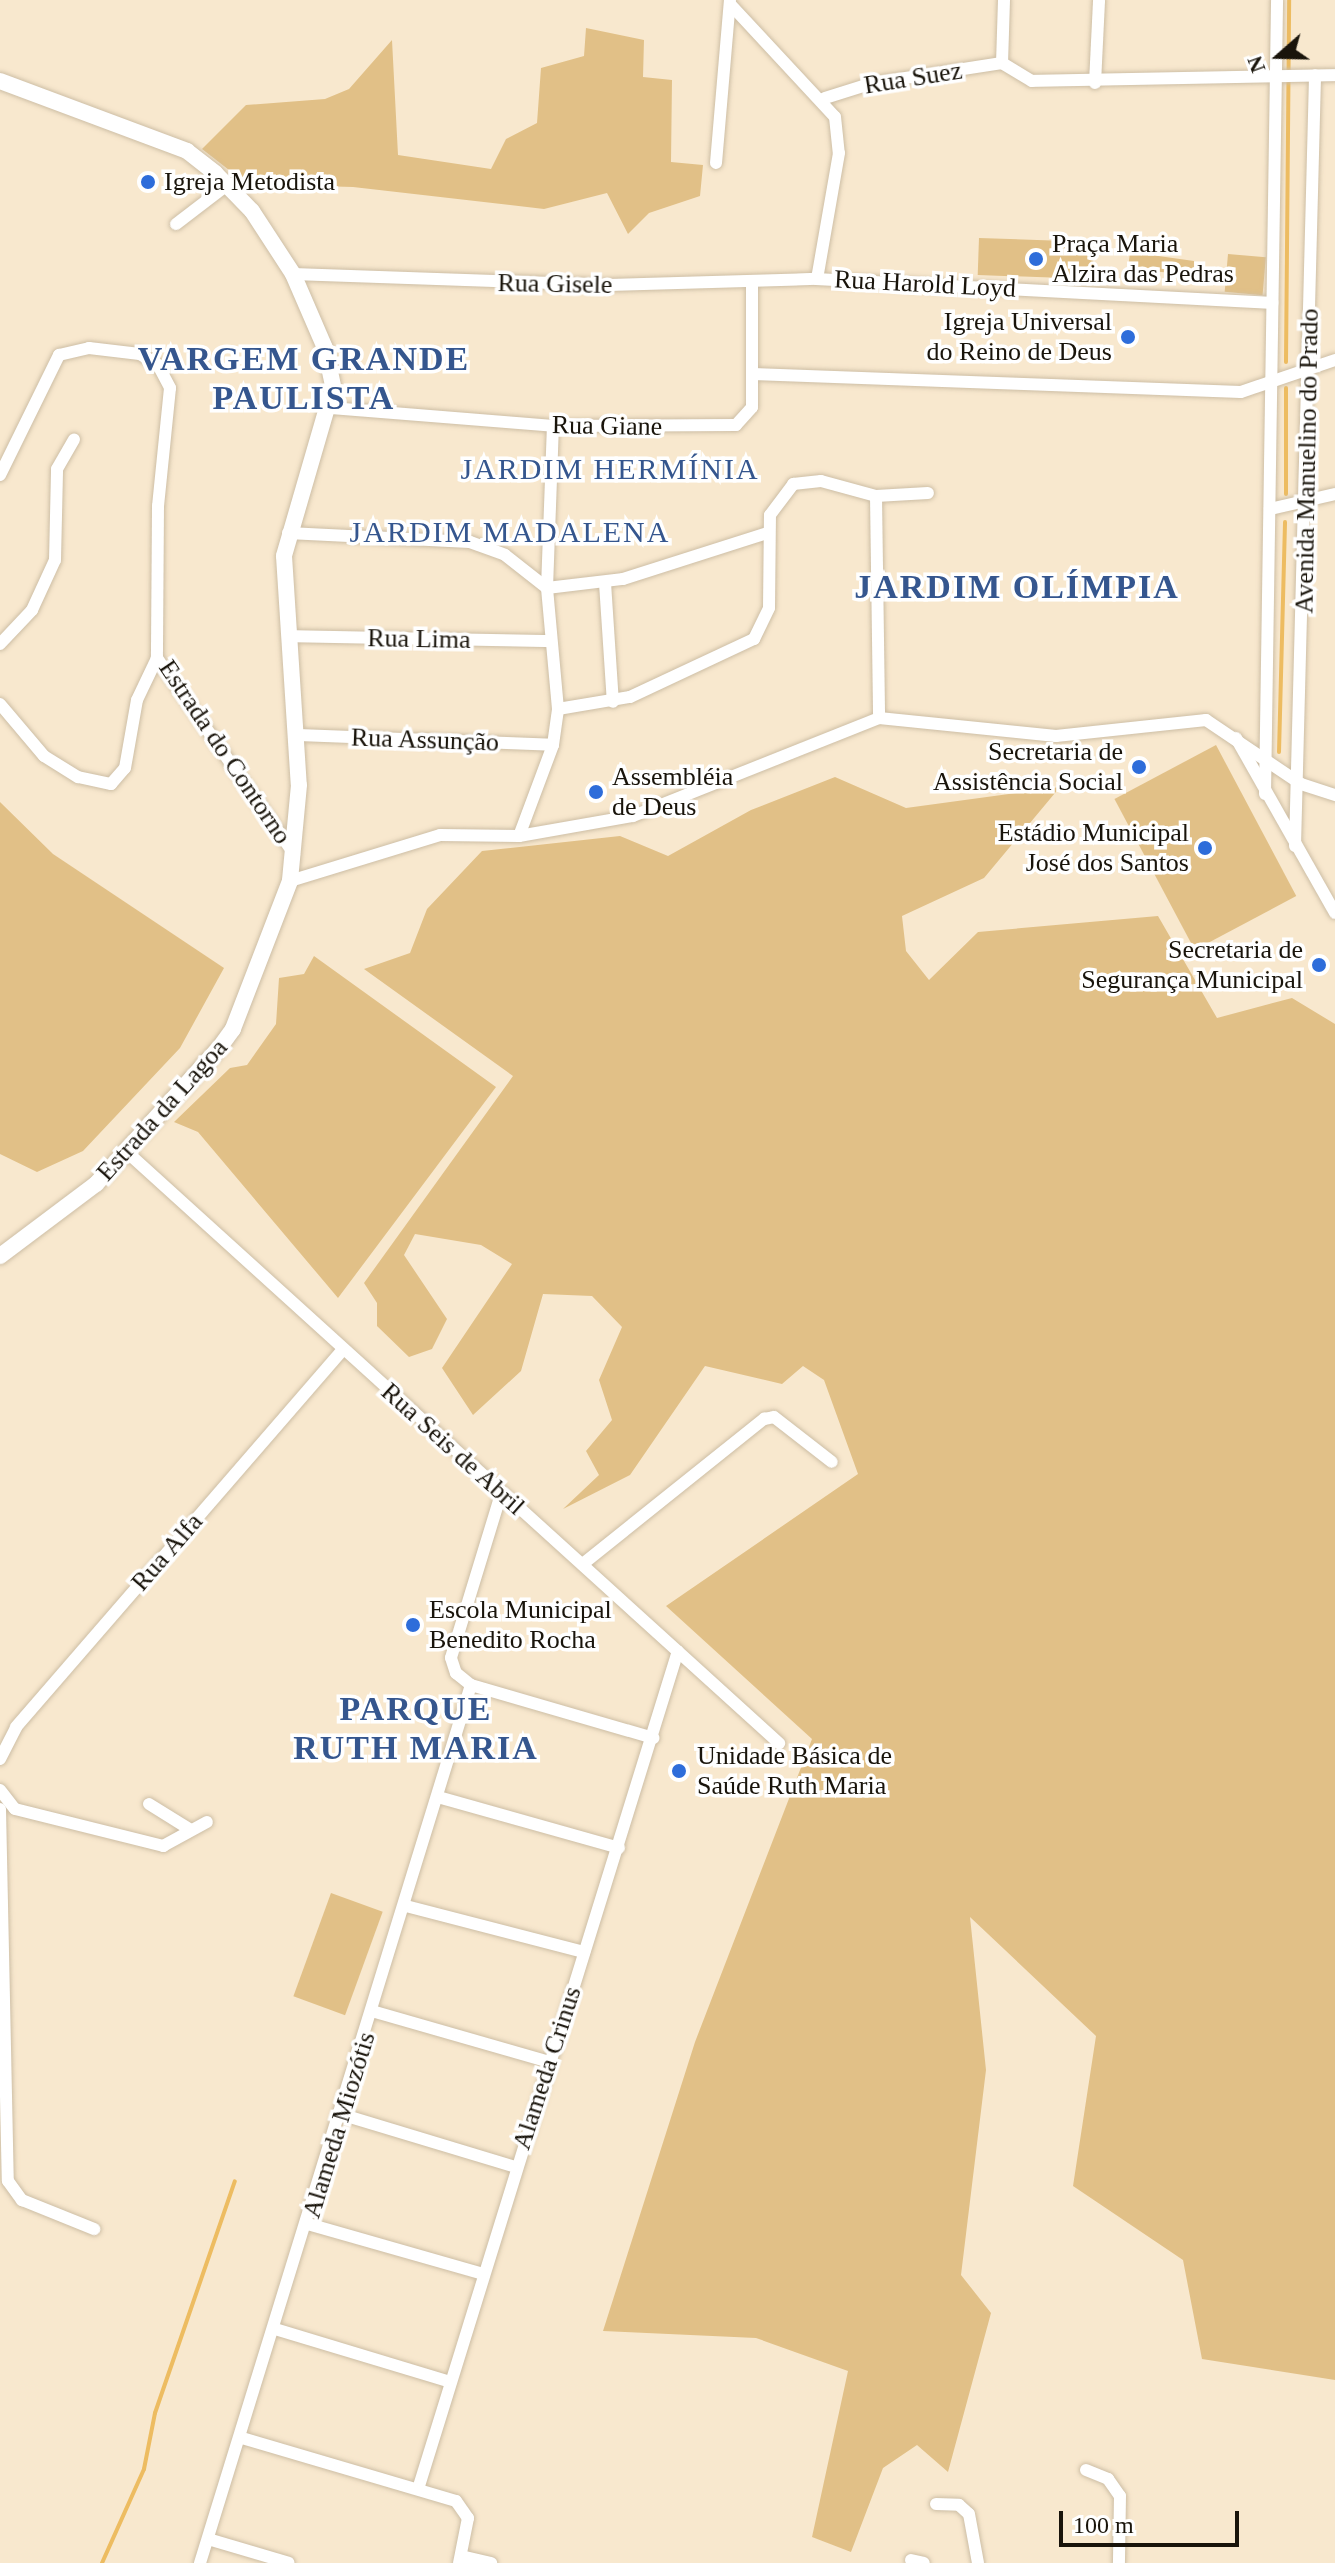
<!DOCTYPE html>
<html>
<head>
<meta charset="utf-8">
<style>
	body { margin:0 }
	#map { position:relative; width:1335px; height:2563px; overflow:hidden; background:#f8e8ce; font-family:"Times New Roman",serif }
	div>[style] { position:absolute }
	.green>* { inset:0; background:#e1c087; transform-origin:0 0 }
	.stream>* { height:4px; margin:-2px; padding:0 2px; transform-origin:2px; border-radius:2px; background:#edbc61 }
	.roads { filter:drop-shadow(0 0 2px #cdbea5) drop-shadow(0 0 2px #cdbea5) }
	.street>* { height:12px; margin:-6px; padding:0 6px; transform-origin:6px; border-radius:6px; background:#fff }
	.secondary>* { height:16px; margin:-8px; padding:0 8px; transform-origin:8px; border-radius:8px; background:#fff }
	.dots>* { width:22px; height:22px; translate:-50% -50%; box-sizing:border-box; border:4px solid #fff; border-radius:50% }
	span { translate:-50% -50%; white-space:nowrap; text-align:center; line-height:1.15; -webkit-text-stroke:7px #fff; paint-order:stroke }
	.street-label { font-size:26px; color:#19140b }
	.poi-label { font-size:26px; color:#19140b }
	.left { translate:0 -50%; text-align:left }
	.right { translate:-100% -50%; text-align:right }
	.quarter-label { font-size:30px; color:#35568e; letter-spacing:2px }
	.district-label { font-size:34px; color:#35568e; font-weight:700; letter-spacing:2px }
	.north { position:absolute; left:1239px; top:16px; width:80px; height:80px; -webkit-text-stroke:6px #fff; paint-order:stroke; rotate:250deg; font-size:22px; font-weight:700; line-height:32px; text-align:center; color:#19140b }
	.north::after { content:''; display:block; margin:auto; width:28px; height:36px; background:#19140b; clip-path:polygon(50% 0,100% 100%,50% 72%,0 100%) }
	.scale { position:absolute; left:1059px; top:2511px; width:180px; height:36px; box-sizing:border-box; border:4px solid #19140b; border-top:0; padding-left:10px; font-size:24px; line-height:28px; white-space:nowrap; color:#19140b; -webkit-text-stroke:6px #fff; paint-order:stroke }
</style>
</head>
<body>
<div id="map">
	<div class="green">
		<div style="clip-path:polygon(586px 28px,644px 40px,643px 77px,672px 80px,671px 162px,703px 165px,700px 196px,649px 213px,628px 234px,607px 193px,544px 209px,353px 187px,247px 184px,202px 149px,246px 105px,325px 99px,349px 89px,392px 40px,398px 155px,491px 169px,506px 139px,537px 123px,541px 68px,584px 56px)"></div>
		<div style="left:979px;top:238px;width:115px;height:37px;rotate:2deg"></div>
		<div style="clip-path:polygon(1130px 252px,1194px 261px,1195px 275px,1128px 269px)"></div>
		<div style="left:1228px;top:254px;width:38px;height:38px;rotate:5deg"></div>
		<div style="left:1216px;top:745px;width:171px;height:115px;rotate:62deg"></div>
		<div style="clip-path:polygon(835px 777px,906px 808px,1060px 787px,984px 878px,902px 916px,906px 951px,929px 980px,978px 932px,1158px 916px,1217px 1018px,1292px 998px,1335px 1024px,1335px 2380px,1202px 2359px,1183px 2260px,1073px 2186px,1096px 2036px,970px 1917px,986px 2070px,961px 2275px,991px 2313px,948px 2472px,917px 2445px,883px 2468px,851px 2552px,812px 2537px,848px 2371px,756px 2338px,603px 2331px,695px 2042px,812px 1739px,666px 1606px,858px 1474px,824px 1380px,803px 1366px,782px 1384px,705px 1366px,630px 1475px,563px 1509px,599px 1475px,586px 1451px,612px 1420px,599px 1380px,622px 1327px,592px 1296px,543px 1294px,521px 1371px,473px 1415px,442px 1368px,512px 1264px,481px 1245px,415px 1234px,404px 1255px,447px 1319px,432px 1349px,409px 1357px,377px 1326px,377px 1303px,364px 1283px,513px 1076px,364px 969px,410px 953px,427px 909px,482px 851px,620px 836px,668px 856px,751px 810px)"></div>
		<div style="clip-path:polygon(0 802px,53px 854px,224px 968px,180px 1048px,83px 1151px,37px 1172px,0 1154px)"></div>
		<div style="clip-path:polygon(314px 956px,496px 1087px,338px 1298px,198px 1132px,174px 1122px,230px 1068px,247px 1065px,276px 1024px,279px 978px,304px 974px)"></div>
		<div style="left:331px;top:1893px;width:55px;height:110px;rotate:20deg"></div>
	</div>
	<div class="stream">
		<div style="left:1286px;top:362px;width:362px;rotate:-89.5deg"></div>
		<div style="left:1286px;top:494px;width:106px;rotate:-90deg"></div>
		<div style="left:1279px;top:752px;width:230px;rotate:-88.5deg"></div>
		<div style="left:102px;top:2563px;width:103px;rotate:-65.9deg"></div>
		<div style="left:144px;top:2469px;width:57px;rotate:-78.9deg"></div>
		<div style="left:155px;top:2413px;width:245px;rotate:-71deg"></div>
	</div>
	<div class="roads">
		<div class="street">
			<div style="left:1004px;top:0;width:63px;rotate:91.8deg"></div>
			<div style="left:1002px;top:63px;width:35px;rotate:31deg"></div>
			<div style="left:1032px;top:81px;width:303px;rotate:-1.1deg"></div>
			<div style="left:730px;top:4px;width:154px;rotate:47.1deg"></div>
			<div style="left:835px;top:117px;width:36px;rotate:84deg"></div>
			<div style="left:839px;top:153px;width:128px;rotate:99.9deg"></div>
			<div style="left:1095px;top:83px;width:83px;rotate:-87.2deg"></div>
			<div style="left:825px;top:98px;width:50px;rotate:-17.4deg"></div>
			<div style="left:873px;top:83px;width:131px;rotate:-8.8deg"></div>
			<div style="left:716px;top:163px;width:164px;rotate:-85.1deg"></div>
			<div style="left:176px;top:224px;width:64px;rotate:-37.4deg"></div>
			<div style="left:293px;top:274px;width:316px;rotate:2deg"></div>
			<div style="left:609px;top:285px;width:208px;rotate:-1.7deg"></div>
			<div style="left:817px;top:279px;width:456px;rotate:3deg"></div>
			<div style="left:753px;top:374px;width:488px;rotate:2.1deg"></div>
			<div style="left:1241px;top:392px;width:99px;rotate:-18.8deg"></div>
			<div style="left:331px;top:408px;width:223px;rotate:4.6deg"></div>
			<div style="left:553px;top:426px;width:183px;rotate:-0.3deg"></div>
			<div style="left:736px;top:425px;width:24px;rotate:-48deg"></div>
			<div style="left:752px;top:407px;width:122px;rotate:-90deg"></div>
			<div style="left:0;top:475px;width:134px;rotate:-63.8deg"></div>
			<div style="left:59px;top:355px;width:31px;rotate:-13deg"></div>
			<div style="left:89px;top:348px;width:51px;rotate:6.7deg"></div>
			<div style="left:140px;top:354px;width:21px;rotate:31deg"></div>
			<div style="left:158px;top:365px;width:26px;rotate:62deg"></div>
			<div style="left:170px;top:388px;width:119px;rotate:95.8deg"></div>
			<div style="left:158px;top:506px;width:152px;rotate:90.4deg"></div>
			<div style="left:157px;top:658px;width:239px;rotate:55deg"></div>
			<div style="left:876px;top:496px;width:222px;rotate:89.2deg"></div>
			<div style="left:1270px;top:509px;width:67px;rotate:-13deg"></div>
			<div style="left:288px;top:533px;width:182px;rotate:2.8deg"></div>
			<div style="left:470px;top:542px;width:37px;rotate:20deg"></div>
			<div style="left:505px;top:555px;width:53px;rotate:38.2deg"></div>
			<div style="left:605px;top:583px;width:119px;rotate:86.2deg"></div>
			<div style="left:547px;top:588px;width:77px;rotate:-6.8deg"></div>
			<div style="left:623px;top:579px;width:151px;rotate:-17.7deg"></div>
			<div style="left:288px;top:636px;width:263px;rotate:1.1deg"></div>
			<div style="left:0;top:644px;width:47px;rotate:-46.7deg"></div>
			<div style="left:32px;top:610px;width:55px;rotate:-65.3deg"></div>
			<div style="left:55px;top:560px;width:91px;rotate:-88.7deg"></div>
			<div style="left:57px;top:469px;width:34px;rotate:-60deg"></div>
			<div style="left:0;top:704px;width:68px;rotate:49.8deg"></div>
			<div style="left:44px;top:756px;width:40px;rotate:32deg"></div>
			<div style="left:78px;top:777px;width:34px;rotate:12deg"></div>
			<div style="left:111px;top:784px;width:21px;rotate:-49deg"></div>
			<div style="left:125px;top:768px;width:69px;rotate:-80deg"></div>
			<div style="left:137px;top:700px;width:47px;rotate:-64.5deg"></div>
			<div style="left:558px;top:709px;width:73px;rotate:-9.5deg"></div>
			<div style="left:630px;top:697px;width:137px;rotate:-25.1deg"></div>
			<div style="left:754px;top:639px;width:34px;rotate:-64deg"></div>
			<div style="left:769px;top:608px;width:93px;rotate:-89.4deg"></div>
			<div style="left:770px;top:515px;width:39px;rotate:-53deg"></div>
			<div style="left:793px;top:484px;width:28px;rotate:-6deg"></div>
			<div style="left:821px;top:481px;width:57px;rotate:15.3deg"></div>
			<div style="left:876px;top:496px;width:52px;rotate:-3.3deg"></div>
			<div style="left:298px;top:735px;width:255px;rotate:2.2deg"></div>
			<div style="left:1236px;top:738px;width:201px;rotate:60.5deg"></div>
			<div style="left:1265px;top:794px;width:794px;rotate:-89.13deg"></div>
			<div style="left:519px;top:836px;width:97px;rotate:-69.5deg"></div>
			<div style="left:553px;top:745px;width:36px;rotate:-82deg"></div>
			<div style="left:558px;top:709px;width:121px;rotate:-95.2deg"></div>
			<div style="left:547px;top:588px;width:162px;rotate:-87.9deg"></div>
			<div style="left:1295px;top:846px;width:771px;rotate:-88.51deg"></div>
			<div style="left:290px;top:881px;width:157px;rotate:-17deg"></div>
			<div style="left:440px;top:835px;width:79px;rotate:0.7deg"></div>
			<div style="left:519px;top:836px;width:116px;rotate:-10deg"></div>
			<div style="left:633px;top:816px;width:265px;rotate:-21.7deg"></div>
			<div style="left:879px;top:718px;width:178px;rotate:5.8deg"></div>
			<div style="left:1056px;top:736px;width:151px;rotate:-6.1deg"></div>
			<div style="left:1206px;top:720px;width:115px;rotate:34deg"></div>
			<div style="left:1301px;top:784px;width:36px;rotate:18deg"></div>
			<div style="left:128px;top:1153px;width:879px;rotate:42.19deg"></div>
			<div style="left:501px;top:1494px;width:171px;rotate:107deg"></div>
			<div style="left:451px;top:1658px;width:16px;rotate:72deg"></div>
			<div style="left:456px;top:1673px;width:19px;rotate:39deg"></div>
			<div style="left:471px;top:1685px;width:190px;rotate:16.2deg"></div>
			<div style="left:584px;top:1563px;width:231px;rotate:-38.7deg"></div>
			<div style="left:764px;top:1419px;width:10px;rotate:-11deg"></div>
			<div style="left:774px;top:1417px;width:73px;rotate:37.8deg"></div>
			<div style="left:0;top:1759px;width:36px;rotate:-63deg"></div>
			<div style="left:16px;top:1727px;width:499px;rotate:-49.1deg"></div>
			<div style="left:0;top:1790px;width:24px;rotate:52deg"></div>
			<div style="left:15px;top:1809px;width:153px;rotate:14deg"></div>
			<div style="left:163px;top:1846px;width:50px;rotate:-28.6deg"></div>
			<div style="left:438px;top:1797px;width:188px;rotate:15.7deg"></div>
			<div style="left:149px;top:1804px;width:49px;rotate:31.8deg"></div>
			<div style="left:0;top:1809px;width:372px;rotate:88.8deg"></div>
			<div style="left:8px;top:2181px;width:24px;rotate:54deg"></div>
			<div style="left:22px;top:2200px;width:78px;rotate:21.9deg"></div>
			<div style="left:406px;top:1906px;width:184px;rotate:14.5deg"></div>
			<div style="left:375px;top:2012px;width:181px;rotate:16deg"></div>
			<div style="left:340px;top:2114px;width:183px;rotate:16.8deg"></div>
			<div style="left:308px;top:2224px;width:179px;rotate:15.9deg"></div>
			<div style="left:275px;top:2329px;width:183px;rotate:16.8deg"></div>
			<div style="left:242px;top:2438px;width:223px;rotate:16.4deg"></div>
			<div style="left:456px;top:2501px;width:21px;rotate:55deg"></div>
			<div style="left:468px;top:2518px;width:46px;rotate:101.3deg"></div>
			<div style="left:1086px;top:2470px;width:24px;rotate:22deg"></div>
			<div style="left:1108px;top:2479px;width:21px;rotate:55deg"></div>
			<div style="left:1120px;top:2496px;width:67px;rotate:90.9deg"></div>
			<div style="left:419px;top:2486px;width:874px;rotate:-72.77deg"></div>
			<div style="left:936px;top:2504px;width:23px;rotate:2deg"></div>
			<div style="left:959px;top:2505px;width:13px;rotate:42deg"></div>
			<div style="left:969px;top:2514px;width:50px;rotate:79.6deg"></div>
			<div style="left:208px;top:2539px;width:84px;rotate:16.5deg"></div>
			<div style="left:461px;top:2556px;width:31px;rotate:13deg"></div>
			<div style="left:911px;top:2560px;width:13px;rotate:13deg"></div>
			<div style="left:200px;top:2563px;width:919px;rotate:-72.85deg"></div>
		</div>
		<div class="secondary">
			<div style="left:0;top:81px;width:200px;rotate:20.5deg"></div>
			<div style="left:187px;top:151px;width:36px;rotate:38deg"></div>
			<div style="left:215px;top:173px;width:53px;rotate:45.8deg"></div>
			<div style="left:252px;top:211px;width:75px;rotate:56.9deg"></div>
			<div style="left:293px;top:274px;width:81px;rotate:66.6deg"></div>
			<div style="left:325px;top:348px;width:40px;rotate:78deg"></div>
			<div style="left:333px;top:387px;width:176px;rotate:106.2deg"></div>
			<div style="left:284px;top:556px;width:229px;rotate:86.3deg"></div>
			<div style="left:299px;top:785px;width:96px;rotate:95.4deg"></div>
			<div style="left:290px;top:881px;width:159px;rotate:111.1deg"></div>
			<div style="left:233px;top:1029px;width:24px;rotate:126deg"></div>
			<div style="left:219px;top:1048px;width:183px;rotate:132.1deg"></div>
			<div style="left:96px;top:1184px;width:120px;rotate:143.1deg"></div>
		</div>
	</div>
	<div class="dots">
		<div style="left:148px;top:182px;background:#2e6dda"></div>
		<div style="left:1036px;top:259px;background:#2e6dda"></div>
		<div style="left:1128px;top:337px;background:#2e6dda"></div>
		<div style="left:1139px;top:767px;background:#2e6dda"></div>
		<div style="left:596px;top:792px;background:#2e6dda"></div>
		<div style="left:1205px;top:848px;background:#2e6dda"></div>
		<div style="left:1319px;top:965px;background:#2e6dda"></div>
		<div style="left:413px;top:1625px;background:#2e6dda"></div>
		<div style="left:679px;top:1771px;background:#2e6dda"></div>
	</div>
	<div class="street-label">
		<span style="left:913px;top:78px;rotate:-9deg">Rua Suez</span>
		<span style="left:555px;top:284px;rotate:1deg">Rua Gisele</span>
		<span style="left:925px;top:284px;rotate:3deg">Rua Harold Loyd</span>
		<span style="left:607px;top:426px;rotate:1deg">Rua Giane</span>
		<span style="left:1307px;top:461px;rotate:-89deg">Avenida Manuelino do Prado</span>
		<span style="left:419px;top:639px;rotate:1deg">Rua Lima</span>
		<span style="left:425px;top:740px;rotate:2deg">Rua Assunção</span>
		<span style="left:225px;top:752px;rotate:56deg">Estrada do Contorno</span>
		<span style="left:162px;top:1110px;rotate:-48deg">Estrada da Lagoa</span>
		<span style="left:453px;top:1449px;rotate:42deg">Rua Seis de Abril</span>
		<span style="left:167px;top:1552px;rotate:-49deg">Rua Alfa</span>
		<span style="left:547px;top:2068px;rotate:-72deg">Alameda Crinus</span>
		<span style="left:339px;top:2125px;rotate:-73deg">Alameda Miozótis</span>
	</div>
	<div class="poi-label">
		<span class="left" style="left:164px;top:182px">Igreja Metodista</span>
		<span class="left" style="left:1052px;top:259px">Praça Maria<br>Alzira das Pedras</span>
		<span class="right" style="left:1112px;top:337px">Igreja Universal<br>do Reino de Deus</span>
		<span class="right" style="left:1123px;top:767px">Secretaria de<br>Assistência Social</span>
		<span class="left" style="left:612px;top:792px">Assembléia<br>de Deus</span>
		<span class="right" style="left:1189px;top:848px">Estádio Municipal<br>José dos Santos</span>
		<span class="right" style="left:1303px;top:965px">Secretaria de<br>Segurança Municipal</span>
		<span class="left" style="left:429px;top:1625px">Escola Municipal<br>Benedito Rocha</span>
		<span class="left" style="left:697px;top:1771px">Unidade Básica de<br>Saúde Ruth Maria</span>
	</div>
	<div class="quarter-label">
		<span style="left:610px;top:469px">JARDIM HERMÍNIA</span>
		<span style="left:510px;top:532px">JARDIM MADALENA</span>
	</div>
	<div class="district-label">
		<span style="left:304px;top:378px">VARGEM GRANDE<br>PAULISTA</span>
		<span style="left:1017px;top:587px">JARDIM OLÍMPIA</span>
		<span style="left:416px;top:1728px">PARQUE<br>RUTH MARIA</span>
	</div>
	<div class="north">N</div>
	<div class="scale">100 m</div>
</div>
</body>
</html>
